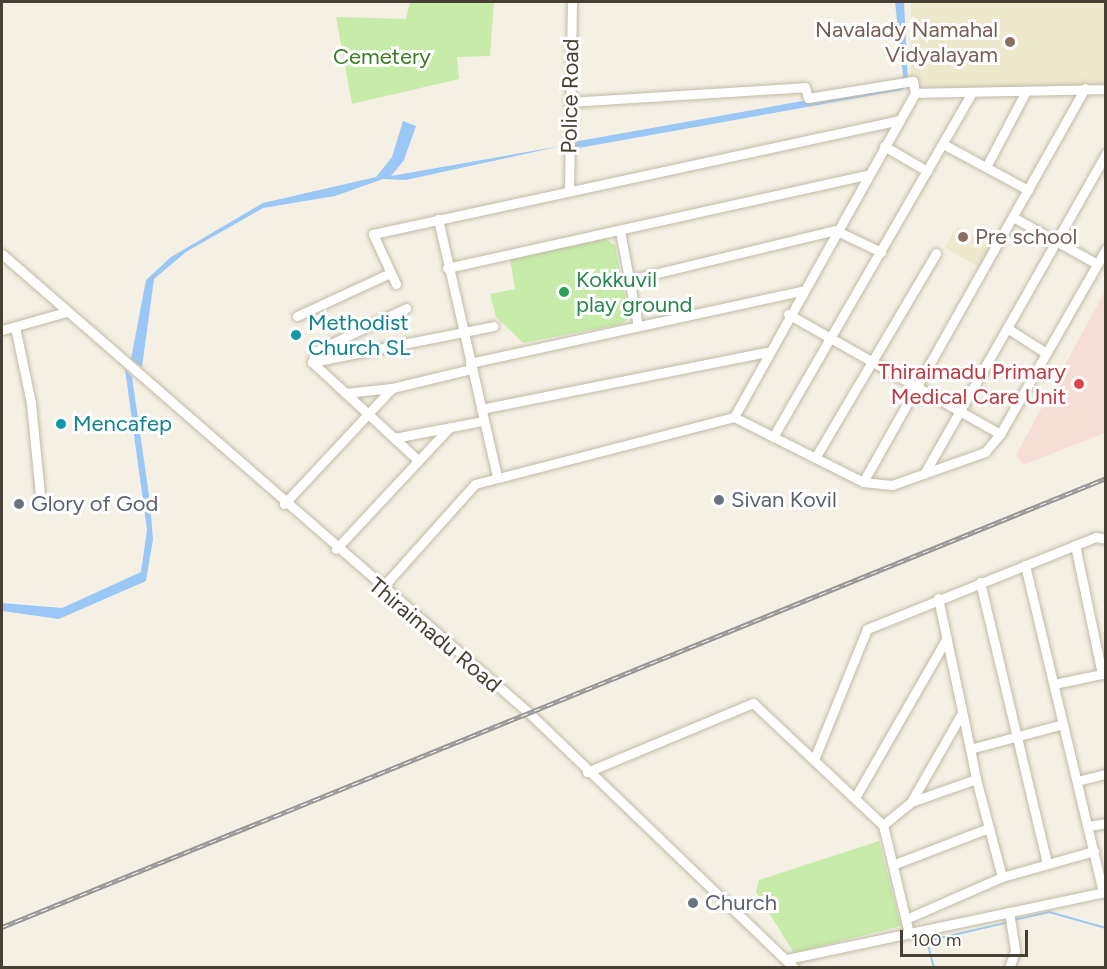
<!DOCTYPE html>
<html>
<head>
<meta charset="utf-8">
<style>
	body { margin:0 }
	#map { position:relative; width:1107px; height:969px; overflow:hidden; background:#f4f1e4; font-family:Figtree,sans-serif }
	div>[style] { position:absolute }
	.education>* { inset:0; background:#eee8cd; transform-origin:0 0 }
	.medical>* { inset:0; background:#f6ded6 }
	.green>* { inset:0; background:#c7eca9 }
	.water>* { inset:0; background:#9bc7f6 }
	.stream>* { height:2px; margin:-1px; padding:0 1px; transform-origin:1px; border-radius:1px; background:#9bc7f6 }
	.roads { filter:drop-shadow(0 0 2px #c0baa6) drop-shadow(0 0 2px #c0baa6) }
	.street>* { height:9px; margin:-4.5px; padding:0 4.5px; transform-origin:4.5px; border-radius:4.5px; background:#fff }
	.rail>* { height:4.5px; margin-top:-2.25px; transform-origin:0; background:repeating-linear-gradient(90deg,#fff 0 7px,#959595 0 14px); box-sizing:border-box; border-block:2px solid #959595 }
	.dots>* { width:16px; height:16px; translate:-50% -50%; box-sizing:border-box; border:3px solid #fff; border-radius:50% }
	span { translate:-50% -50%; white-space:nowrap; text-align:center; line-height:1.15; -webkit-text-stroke:6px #fff; paint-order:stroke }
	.education-label { font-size:22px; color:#785e54 }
	.right { translate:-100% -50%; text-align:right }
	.left { translate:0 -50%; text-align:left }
	.park-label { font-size:22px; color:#3b7d22 }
	.street-label { font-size:22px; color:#464134 }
	.leisure-label { font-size:22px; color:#27864d }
	.culture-label { font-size:22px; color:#0d838f }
	.health-label { font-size:22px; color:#be3a42 }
	.worship-label { font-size:22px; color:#5b616d }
	.frame { position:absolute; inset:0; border:3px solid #464134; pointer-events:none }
	.scale { position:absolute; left:900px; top:930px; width:128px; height:27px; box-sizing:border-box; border:3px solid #464134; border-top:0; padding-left:8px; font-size:18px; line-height:21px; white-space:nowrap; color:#464134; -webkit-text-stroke:4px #fff; paint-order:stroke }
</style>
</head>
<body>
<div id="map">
	<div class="education">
		<div style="left:911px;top:2px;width:194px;height:85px"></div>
		<div style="left:957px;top:227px;width:40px;height:24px;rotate:30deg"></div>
	</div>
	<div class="medical">
		<div style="clip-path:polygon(1105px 291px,1105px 433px,1023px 465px,1016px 455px)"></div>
	</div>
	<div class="green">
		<div style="clip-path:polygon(410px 2px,494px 2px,490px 56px,457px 57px,459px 79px,352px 104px,336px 17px,406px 19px)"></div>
		<div style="clip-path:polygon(605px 239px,615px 245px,629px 318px,622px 324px,523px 343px,496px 317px,490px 294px,515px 289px,510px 258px)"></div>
		<div style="clip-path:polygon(879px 841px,901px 926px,794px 953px,756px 892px,759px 880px)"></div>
	</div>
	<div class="water">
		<div style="clip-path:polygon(895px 2px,904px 2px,908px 83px,902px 90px,573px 149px,573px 142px,898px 84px,903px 76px)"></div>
		<div style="clip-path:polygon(403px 121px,416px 126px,404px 160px,391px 176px,561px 146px,406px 180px,383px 179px,335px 196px,263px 208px,186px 252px,154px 279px,142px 367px,131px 359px,146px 280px,171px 257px,263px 203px,376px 177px,392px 157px)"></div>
		<div style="clip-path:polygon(125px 369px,132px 377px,150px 502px,153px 539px,146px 581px,59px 619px,2px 611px,2px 603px,62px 608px,141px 572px,147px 530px)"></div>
	</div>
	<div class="stream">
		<div style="left:1014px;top:920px;width:36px;rotate:-13deg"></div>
		<div style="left:1049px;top:912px;width:59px;rotate:15.7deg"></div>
		<div style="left:934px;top:968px;width:28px;rotate:-105deg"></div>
		<div style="left:927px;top:941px;width:84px;rotate:-13deg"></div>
	</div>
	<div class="roads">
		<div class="street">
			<div style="left:569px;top:102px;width:236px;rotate:-3.6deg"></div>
			<div style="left:805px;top:87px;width:11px;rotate:75deg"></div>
			<div style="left:808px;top:98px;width:106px;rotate:-9.2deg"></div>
			<div style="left:913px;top:81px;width:12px;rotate:81deg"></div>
			<div style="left:943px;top:144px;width:97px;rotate:28.4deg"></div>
			<div style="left:884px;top:146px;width:50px;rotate:30.2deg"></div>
			<div style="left:986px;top:167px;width:86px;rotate:-62.2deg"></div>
			<div style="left:569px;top:191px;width:189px;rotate:-89.1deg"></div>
			<div style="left:1013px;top:217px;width:96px;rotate:29.2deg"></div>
			<div style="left:438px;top:219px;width:264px;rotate:77.1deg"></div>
			<div style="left:620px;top:231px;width:97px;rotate:79.3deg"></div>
			<div style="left:2px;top:254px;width:697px;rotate:41.05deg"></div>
			<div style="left:528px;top:712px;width:369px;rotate:43.9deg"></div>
			<div style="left:447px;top:268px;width:431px;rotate:-12.5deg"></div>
			<div style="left:629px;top:280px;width:212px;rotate:-13.6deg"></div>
			<div style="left:835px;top:230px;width:51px;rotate:25.6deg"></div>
			<div style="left:396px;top:284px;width:55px;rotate:-114.7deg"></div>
			<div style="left:373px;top:234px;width:539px;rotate:-12.21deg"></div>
			<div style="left:788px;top:314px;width:244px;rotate:29.5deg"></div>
			<div style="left:297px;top:316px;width:102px;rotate:-24.8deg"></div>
			<div style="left:15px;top:327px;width:78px;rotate:78.1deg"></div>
			<div style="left:31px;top:403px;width:92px;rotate:84.4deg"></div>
			<div style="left:1007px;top:328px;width:46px;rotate:32.7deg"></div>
			<div style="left:2px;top:330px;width:66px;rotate:-15.7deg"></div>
			<div style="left:312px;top:362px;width:185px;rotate:-11.2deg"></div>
			<div style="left:312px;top:362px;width:144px;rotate:42.8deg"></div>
			<div style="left:312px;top:362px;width:12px;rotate:-70deg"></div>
			<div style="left:316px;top:351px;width:100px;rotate:-25.5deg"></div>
			<div style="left:470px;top:363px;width:339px;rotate:-12.3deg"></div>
			<div style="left:345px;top:393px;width:47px;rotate:-6.1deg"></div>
			<div style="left:481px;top:409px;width:291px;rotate:-11.3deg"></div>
			<div style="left:734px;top:417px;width:371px;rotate:-60.8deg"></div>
			<div style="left:915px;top:93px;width:191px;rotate:-1.2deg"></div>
			<div style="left:773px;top:437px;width:397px;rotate:-60deg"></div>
			<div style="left:394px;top:438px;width:91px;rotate:-10.8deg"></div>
			<div style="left:815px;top:458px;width:238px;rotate:-59.4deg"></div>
			<div style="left:924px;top:474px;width:369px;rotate:-60.4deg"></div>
			<div style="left:863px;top:482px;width:452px;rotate:-60.6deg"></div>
			<div style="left:284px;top:504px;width:158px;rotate:-47deg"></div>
			<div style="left:392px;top:388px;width:81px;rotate:-13.5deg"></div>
			<div style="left:1075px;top:545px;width:132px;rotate:78.2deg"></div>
			<div style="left:336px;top:549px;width:166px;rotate:-47deg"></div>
			<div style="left:1025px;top:565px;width:337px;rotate:76.6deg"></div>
			<div style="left:980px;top:582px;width:290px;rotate:76.6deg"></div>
			<div style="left:381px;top:589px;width:141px;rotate:-48.2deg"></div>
			<div style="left:475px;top:484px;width:268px;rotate:-14.5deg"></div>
			<div style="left:734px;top:417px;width:144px;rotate:26.7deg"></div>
			<div style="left:863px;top:482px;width:29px;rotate:6deg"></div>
			<div style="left:892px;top:485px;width:99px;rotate:-19.5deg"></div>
			<div style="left:985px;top:452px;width:23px;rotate:-50deg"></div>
			<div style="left:1000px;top:434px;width:213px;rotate:-60.2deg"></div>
			<div style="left:938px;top:598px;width:154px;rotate:78deg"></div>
			<div style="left:970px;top:749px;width:96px;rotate:-15deg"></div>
			<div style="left:1054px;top:684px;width:53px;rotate:-11.9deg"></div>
			<div style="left:815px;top:757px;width:138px;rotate:-67.9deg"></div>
			<div style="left:867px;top:629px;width:247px;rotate:-21.9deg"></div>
			<div style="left:1096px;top:537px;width:10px;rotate:11deg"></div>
			<div style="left:587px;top:772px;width:180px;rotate:-22.6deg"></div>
			<div style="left:753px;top:703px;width:178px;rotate:43.2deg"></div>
			<div style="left:883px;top:825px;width:111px;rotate:76.5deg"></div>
			<div style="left:1077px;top:781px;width:30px;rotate:-14deg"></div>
			<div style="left:856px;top:796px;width:182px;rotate:-60.1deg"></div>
			<div style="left:911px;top:802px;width:103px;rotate:-60.2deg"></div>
			<div style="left:883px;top:825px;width:36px;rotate:-39deg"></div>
			<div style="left:911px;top:802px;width:69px;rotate:-19.5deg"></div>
			<div style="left:976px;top:779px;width:31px;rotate:-101deg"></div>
			<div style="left:1088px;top:826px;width:18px;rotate:-9deg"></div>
			<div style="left:989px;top:828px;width:51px;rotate:75.1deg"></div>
			<div style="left:895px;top:864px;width:101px;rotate:-21deg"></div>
			<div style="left:989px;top:828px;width:51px;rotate:-104.9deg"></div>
			<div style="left:1009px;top:912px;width:39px;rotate:81deg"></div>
			<div style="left:1015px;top:951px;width:18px;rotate:109deg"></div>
			<div style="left:906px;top:919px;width:105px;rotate:-23.6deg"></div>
			<div style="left:1002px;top:877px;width:96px;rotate:-15.8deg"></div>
			<div style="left:787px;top:959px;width:326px;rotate:-11.9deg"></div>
		</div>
	</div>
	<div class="rail">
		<div style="left:2px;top:927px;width:1192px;rotate:-22.13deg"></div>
	</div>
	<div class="dots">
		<div style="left:1010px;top:42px;background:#8d6e63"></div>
		<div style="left:963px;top:237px;background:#8d6e63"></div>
		<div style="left:564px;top:292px;background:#2e9e5b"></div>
		<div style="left:296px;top:335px;background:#0f9aa8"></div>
		<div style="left:1079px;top:384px;background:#e0444e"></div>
		<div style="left:61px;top:424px;background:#0f9aa8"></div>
		<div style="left:719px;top:500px;background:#6b7280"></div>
		<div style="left:19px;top:504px;background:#6b7280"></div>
		<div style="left:693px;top:903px;background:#6b7280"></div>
	</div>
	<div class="education-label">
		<span class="right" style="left:998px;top:42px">Navalady Namahal<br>Vidyalayam</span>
		<span class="left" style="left:975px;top:237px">Pre school</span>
	</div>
	<div class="park-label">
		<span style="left:382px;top:57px">Cemetery</span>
	</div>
	<div class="street-label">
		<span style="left:570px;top:96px;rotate:-89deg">Police Road</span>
		<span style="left:435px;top:635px;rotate:40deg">Thiraimadu Road</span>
	</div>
	<div class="leisure-label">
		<span class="left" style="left:576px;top:292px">Kokkuvil<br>play ground</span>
	</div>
	<div class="culture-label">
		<span class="left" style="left:308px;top:335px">Methodist<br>Church SL</span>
		<span class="left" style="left:73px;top:424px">Mencafep</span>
	</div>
	<div class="health-label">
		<span class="right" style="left:1066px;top:384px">Thiraimadu Primary<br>Medical Care Unit</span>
	</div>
	<div class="worship-label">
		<span class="left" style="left:731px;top:500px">Sivan Kovil</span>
		<span class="left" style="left:31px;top:504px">Glory of God</span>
		<span class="left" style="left:705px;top:903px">Church</span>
	</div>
	<div class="frame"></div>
	<div class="scale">100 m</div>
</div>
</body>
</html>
